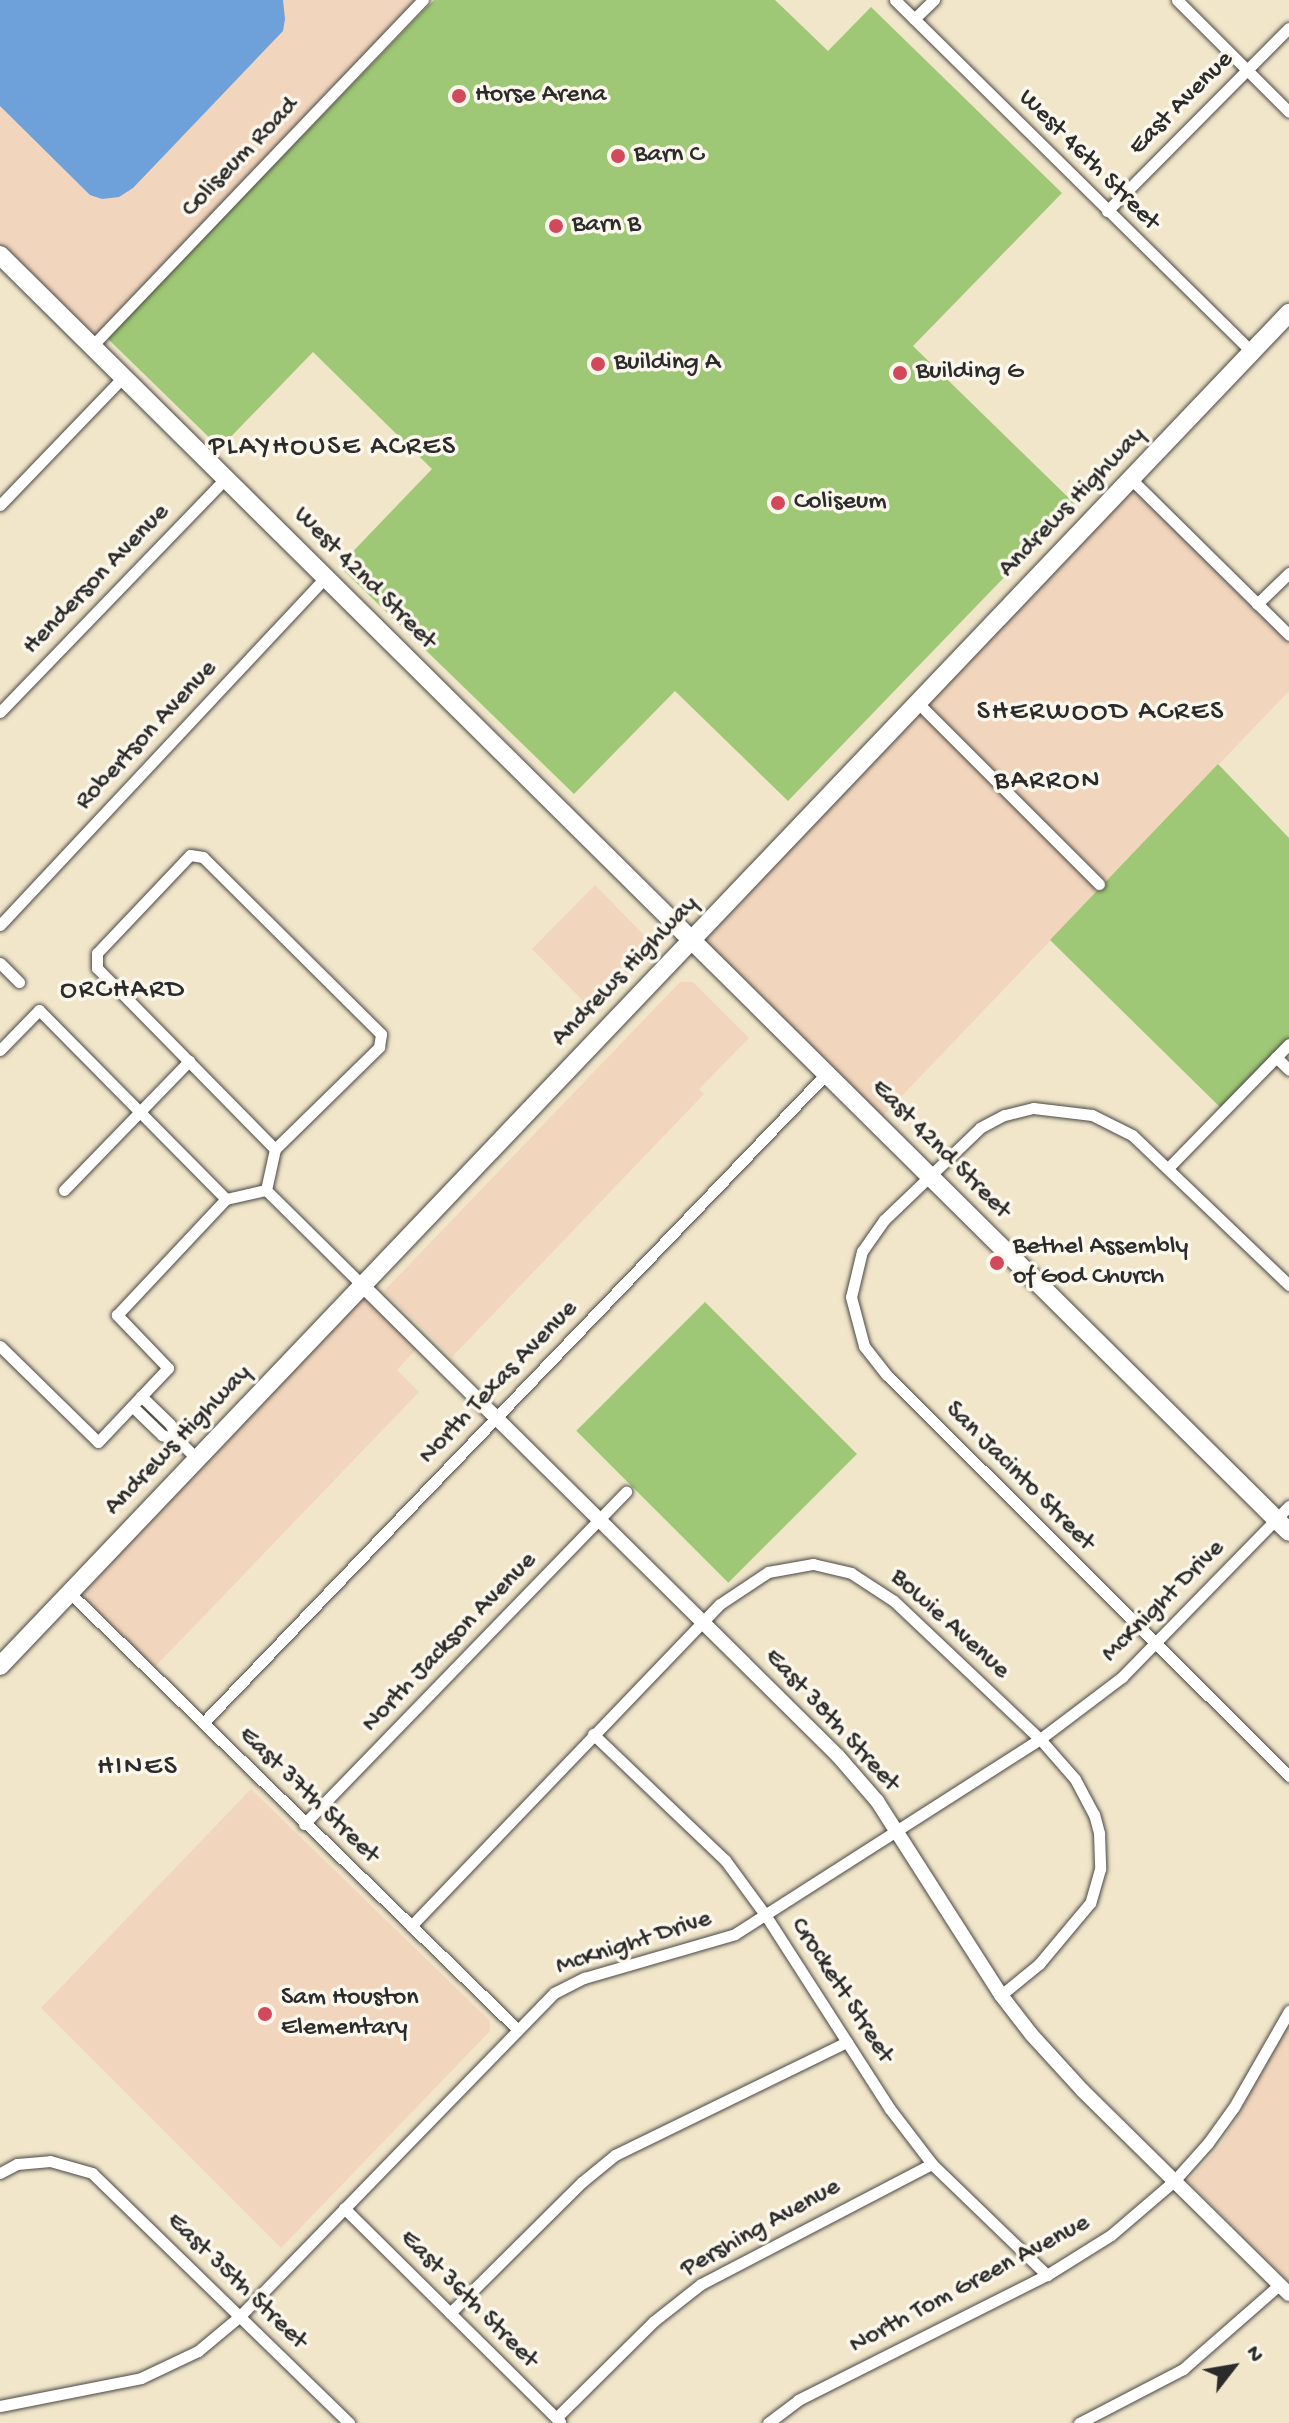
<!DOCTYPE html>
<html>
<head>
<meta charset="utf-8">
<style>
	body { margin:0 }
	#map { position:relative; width:1289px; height:2423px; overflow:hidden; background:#f1e6ca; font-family:"Gochi Hand",sans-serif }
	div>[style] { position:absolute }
	.built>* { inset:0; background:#f1d5bd }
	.green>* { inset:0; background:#9ec875; transform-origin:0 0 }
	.water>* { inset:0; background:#6ea1da }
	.roads { filter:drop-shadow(0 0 2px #494743) drop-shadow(0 0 2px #494743) }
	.minor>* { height:11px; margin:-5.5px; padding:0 5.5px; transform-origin:5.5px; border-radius:5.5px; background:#fff }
	.tertiary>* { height:14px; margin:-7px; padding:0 7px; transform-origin:7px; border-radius:7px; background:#fff }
	.primary>* { height:18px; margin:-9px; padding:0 9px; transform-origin:9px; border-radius:9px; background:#fff }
	.trunk>* { height:18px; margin:-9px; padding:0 9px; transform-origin:9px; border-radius:9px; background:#fff }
	.dots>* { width:22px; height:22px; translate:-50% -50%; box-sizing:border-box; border:4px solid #fbf7ec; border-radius:50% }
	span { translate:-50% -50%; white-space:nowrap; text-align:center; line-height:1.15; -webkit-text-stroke:7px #fbf7ec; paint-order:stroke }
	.poi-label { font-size:26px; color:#2b2b2b }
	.left { translate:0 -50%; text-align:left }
	.street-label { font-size:26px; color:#2b2b2b }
	.neighbourhood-label { font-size:28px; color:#2b2b2b; letter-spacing:2px }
	.north { position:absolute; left:1193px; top:2327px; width:80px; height:80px; -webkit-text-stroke:6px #fbf7ec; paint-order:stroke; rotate:59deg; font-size:22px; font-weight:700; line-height:32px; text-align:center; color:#2b2b2b }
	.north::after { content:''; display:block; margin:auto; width:28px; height:36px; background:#2b2b2b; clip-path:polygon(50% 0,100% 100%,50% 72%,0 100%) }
</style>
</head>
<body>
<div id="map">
	<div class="built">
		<div style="clip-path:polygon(0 0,423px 0,92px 346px,0 257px)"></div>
		<div style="clip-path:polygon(1131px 479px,1289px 634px,1289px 691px,876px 1123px,692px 940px)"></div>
		<div style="clip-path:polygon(595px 885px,651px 942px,652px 950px,594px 1012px,532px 949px)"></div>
		<div style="clip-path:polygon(680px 982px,693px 982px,749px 1038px,699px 1089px,704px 1094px,452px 1357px,384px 1291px)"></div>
		<div style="clip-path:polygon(363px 1286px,421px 1344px,397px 1370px,419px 1392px,150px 1672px,70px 1593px)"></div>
		<div style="clip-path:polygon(251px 1789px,490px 2021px,490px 2031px,281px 2248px,41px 2008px)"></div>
		<div style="clip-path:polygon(1289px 2024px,1289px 2282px,1188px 2181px,1221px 2145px)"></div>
	</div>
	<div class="green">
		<div style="clip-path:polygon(434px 0,775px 0,828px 51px,871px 7px,1062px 193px,913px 346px,1075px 504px,788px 801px,675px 691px,574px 794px,339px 566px,432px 469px,313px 352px,220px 448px,107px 338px)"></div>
		<div style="clip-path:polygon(1218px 764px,1289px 838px,1289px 1044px,1224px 1111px,1050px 940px)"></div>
		<div style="left:705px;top:1302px;width:215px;height:182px;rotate:45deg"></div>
	</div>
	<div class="water">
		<div style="clip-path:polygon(0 0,283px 0,285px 19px,283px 31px,133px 188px,119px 197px,102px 199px,90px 195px,0 106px)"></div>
	</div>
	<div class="roads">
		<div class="minor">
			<div style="left:895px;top:0;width:501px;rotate:44.6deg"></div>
			<div style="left:1177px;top:0;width:158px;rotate:45deg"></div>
			<div style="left:914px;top:19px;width:28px;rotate:-44deg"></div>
			<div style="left:1107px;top:211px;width:258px;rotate:-45.2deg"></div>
			<div style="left:92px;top:346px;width:479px;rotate:-46.3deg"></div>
			<div style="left:1131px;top:479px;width:222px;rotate:44.6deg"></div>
			<div style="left:0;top:505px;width:178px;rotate:-46.1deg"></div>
			<div style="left:1257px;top:604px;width:45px;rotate:-44.1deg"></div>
			<div style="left:918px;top:703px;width:256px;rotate:45deg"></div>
			<div style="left:0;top:712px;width:324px;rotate:-46deg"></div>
			<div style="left:0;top:925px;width:475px;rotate:-46.9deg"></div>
			<div style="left:0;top:963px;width:27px;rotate:45deg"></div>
			<div style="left:0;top:1050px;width:56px;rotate:-45.7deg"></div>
			<div style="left:39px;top:1010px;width:266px;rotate:45.3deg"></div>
			<div style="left:1276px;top:1057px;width:18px;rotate:45deg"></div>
			<div style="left:1169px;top:1167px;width:172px;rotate:-45.7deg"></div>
			<div style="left:64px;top:1190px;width:180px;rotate:-45.9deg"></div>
			<div style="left:266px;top:1190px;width:42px;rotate:-77.6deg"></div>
			<div style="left:275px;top:1149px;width:146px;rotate:-44.4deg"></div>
			<div style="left:379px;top:1047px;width:13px;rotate:-81deg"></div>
			<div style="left:381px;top:1034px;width:251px;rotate:-135.2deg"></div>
			<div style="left:203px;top:857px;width:13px;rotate:-171deg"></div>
			<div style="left:190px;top:855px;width:135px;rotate:133.5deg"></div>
			<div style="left:97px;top:953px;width:15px;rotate:90deg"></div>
			<div style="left:97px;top:968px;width:254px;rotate:45.5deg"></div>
			<div style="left:266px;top:1190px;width:136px;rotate:44.7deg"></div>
			<div style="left:1289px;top:1285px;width:217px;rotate:-136.3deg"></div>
			<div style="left:1132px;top:1135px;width:45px;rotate:-153.4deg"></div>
			<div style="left:1092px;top:1115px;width:59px;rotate:-173.2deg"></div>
			<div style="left:1033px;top:1108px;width:30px;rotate:166deg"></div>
			<div style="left:1004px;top:1115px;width:27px;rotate:152deg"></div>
			<div style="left:980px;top:1128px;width:133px;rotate:136.2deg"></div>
			<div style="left:884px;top:1220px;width:38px;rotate:125deg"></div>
			<div style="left:862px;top:1251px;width:47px;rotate:103.4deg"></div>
			<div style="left:851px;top:1297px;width:51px;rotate:75.1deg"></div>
			<div style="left:864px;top:1346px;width:37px;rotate:52deg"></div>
			<div style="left:887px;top:1375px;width:568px;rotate:44.93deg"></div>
			<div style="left:0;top:1346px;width:137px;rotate:44.4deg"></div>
			<div style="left:98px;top:1442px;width:102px;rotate:-46.6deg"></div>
			<div style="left:168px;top:1368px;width:74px;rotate:-133.9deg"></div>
			<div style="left:117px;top:1315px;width:159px;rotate:-46.8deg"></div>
			<div style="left:226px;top:1199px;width:41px;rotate:-12.7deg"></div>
			<div style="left:141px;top:1396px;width:40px;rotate:44deg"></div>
			<div style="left:170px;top:1424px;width:19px;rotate:62deg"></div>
			<div style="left:179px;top:1441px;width:25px;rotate:45deg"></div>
			<div style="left:132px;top:1406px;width:42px;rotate:44deg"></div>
			<div style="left:162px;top:1435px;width:18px;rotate:19deg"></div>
			<div style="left:70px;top:1593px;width:623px;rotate:44.28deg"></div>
			<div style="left:203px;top:1723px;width:900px;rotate:-46.17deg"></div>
			<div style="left:593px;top:1734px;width:182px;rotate:43.7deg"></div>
			<div style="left:725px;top:1860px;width:69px;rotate:53.8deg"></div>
			<div style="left:766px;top:1916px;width:229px;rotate:57.3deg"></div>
			<div style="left:890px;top:2109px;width:69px;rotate:52.6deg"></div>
			<div style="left:932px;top:2164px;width:160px;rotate:44deg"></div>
			<div style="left:304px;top:1824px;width:463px;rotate:-45.9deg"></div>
			<div style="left:411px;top:1926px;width:446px;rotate:-46.2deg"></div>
			<div style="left:720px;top:1604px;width:58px;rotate:-33.7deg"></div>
			<div style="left:768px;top:1572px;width:46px;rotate:-10.1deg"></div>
			<div style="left:813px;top:1564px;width:39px;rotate:13deg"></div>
			<div style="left:851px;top:1573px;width:51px;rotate:33.1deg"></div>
			<div style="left:894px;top:1601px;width:201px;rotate:43.4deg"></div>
			<div style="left:1040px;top:1739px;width:53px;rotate:48.8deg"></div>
			<div style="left:1075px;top:1779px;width:40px;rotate:62deg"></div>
			<div style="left:1094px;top:1814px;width:20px;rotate:75deg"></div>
			<div style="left:1099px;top:1833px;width:36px;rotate:88deg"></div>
			<div style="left:1100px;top:1869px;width:35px;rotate:106deg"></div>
			<div style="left:1090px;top:1903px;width:80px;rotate:129.9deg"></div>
			<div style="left:1039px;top:1964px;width:49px;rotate:140.8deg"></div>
			<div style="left:0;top:2173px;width:19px;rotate:-28deg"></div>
			<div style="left:17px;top:2164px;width:33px;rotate:-5deg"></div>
			<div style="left:50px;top:2161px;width:44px;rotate:15.9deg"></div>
			<div style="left:92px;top:2173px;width:359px;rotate:44.2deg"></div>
			<div style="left:344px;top:2208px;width:304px;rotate:44.7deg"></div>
			<div style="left:450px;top:2313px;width:186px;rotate:-44.8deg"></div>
			<div style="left:582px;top:2182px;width:43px;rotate:-39.3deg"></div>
			<div style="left:615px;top:2155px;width:258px;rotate:-26deg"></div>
			<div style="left:0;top:2406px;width:144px;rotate:-11.2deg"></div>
			<div style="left:141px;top:2378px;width:63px;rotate:-25.3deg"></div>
			<div style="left:198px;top:2351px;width:55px;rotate:-39.8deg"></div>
			<div style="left:240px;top:2316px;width:450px;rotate:-45.8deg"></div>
			<div style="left:554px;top:1993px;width:34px;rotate:-27deg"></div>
			<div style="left:584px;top:1978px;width:157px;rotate:-16.2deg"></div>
			<div style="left:735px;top:1934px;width:362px;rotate:-32.6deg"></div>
			<div style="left:1040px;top:1739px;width:103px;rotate:-37.1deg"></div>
			<div style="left:1122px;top:1677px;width:239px;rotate:-45.7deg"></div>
			<div style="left:556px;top:2418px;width:138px;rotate:-44.7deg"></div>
			<div style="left:654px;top:2321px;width:60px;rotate:-38.2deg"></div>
			<div style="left:701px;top:2284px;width:260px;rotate:-27.5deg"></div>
			<div style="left:768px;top:2423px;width:38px;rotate:-37deg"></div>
			<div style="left:798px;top:2400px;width:279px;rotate:-26.7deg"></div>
			<div style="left:1047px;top:2275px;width:75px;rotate:-32deg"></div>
			<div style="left:1111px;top:2235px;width:83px;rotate:-40.6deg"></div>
			<div style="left:1174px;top:2181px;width:51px;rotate:-48.2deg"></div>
			<div style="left:1208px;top:2143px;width:44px;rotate:-54.2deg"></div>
			<div style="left:1234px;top:2107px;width:111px;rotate:-60.2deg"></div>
			<div style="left:1079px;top:2423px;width:117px;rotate:-27.4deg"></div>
			<div style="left:1183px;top:2369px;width:128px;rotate:-41.2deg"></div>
		</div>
		<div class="tertiary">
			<div style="left:363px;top:1286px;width:668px;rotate:44.7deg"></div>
			<div style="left:838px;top:1756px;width:60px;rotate:49.1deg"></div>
			<div style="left:877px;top:1801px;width:230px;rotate:57.4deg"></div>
			<div style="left:1001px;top:1995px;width:49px;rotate:52.4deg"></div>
			<div style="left:1031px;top:2034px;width:77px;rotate:47.6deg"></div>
			<div style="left:1083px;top:2091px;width:289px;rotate:44.6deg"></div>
		</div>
		<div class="primary">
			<div style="left:0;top:1666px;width:1869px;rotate:-46.39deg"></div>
		</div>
		<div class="trunk">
			<div style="left:0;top:255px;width:1814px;rotate:44.73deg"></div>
		</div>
	</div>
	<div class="dots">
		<div style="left:459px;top:96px;background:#d1495b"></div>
		<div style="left:618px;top:156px;background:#d1495b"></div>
		<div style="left:556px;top:226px;background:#d1495b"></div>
		<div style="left:598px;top:364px;background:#d1495b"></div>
		<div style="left:900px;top:373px;background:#d1495b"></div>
		<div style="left:778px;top:503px;background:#d1495b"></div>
		<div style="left:997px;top:1263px;background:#d1495b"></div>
		<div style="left:265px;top:2014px;background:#d1495b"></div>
	</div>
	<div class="poi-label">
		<span class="left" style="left:475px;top:96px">Horse Arena</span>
		<span class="left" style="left:634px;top:156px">Barn C</span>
		<span class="left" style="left:572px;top:226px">Barn B</span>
		<span class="left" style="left:614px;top:364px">Building A</span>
		<span class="left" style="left:916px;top:373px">Building G</span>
		<span class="left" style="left:794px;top:503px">Coliseum</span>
		<span class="left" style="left:1013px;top:1263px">Bethel Assembly<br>of God Church</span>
		<span class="left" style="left:281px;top:2014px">Sam Houston<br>Elementary</span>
	</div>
	<div class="street-label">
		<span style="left:1182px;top:104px;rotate:-45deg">East Avenue</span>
		<span style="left:241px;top:158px;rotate:-46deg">Coliseum Road</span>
		<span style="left:1088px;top:161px;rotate:45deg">West 46th Street</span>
		<span style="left:1073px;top:503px;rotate:-46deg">Andrews Highway</span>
		<span style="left:364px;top:579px;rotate:45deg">West 42nd Street</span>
		<span style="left:97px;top:580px;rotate:-46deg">Henderson Avenue</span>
		<span style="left:147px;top:736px;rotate:-47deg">Robertson Avenue</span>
		<span style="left:626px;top:972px;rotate:-46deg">Andrews Highway</span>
		<span style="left:940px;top:1150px;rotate:45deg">East 42nd Street</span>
		<span style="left:499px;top:1383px;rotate:-46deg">North Texas Avenue</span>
		<span style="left:179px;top:1441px;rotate:-46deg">Andrews Highway</span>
		<span style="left:1019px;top:1477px;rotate:45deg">San Jacinto Street</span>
		<span style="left:1164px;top:1602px;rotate:-45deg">McKnight Drive</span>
		<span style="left:949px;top:1625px;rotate:42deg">Bowie Avenue</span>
		<span style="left:450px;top:1643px;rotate:-46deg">North Jackson Avenue</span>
		<span style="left:831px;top:1721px;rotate:47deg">East 38th Street</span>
		<span style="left:308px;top:1796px;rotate:44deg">East 37th Street</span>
		<span style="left:634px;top:1944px;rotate:-18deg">McKnight Drive</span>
		<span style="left:841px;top:1991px;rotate:57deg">Crockett Street</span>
		<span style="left:761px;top:2229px;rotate:-29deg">Pershing Avenue</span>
		<span style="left:236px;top:2282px;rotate:44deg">East 35th Street</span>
		<span style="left:970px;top:2285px;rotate:-28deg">North Tom Green Avenue</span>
		<span style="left:468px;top:2300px;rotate:45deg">East 36th Street</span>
	</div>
	<div class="neighbourhood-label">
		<span style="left:333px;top:448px">PLAYHOUSE ACRES</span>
		<span style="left:1101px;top:713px">SHERWOOD ACRES</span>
		<span style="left:1048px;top:782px">BARRON</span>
		<span style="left:123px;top:991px">ORCHARD</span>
		<span style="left:138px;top:1768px">HINES</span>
	</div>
	<div class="north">N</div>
</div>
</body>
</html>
